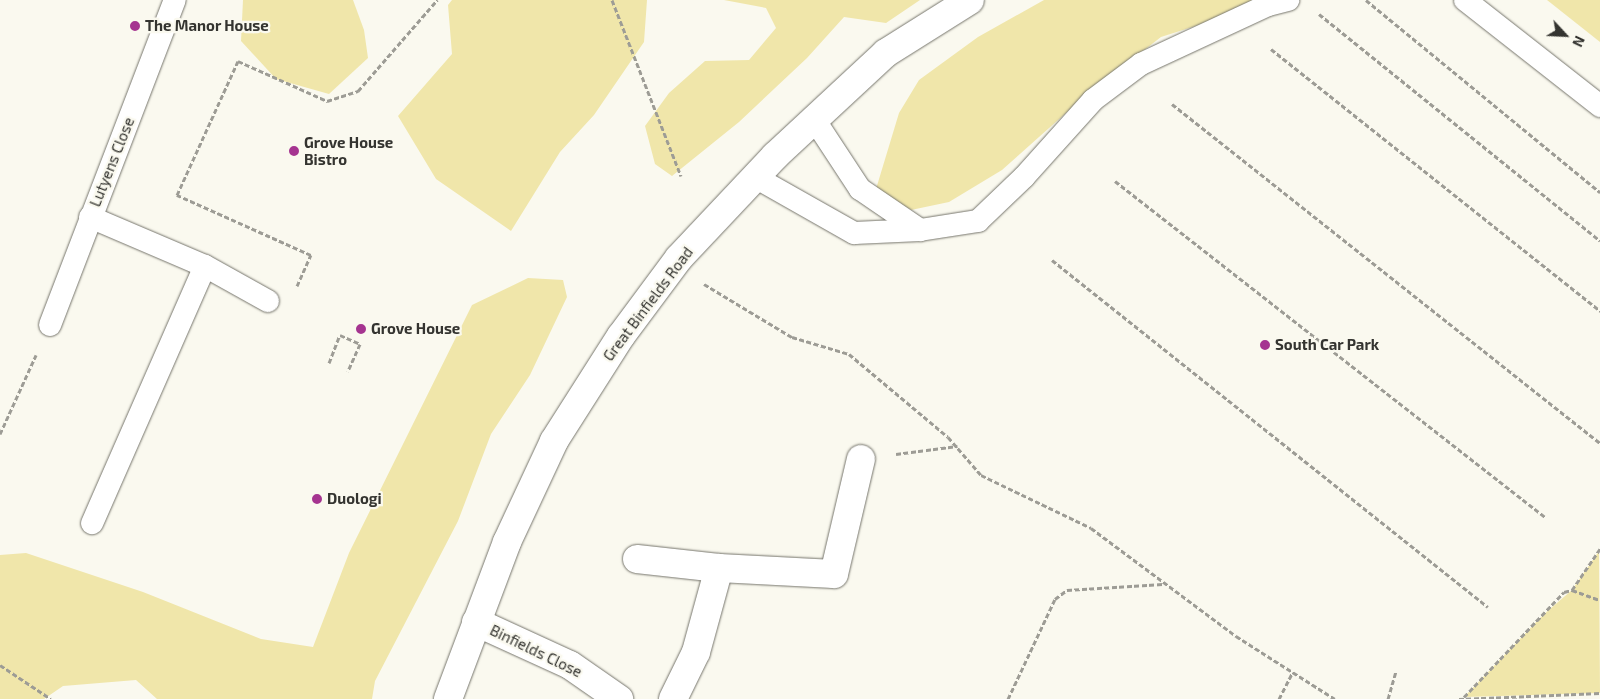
<!DOCTYPE html>
<html>
<head>
<meta charset="utf-8">
<style>
	body { margin:0 }
	#map { position:relative; width:1600px; height:699px; overflow:hidden; background:#faf9ef; font-family:"Exo 2",sans-serif }
	div>[style] { position:absolute }
	.green>* { inset:0; background:#f0e6aa }
	.path>* { height:3px; margin-top:-1.5px; transform-origin:0; background:repeating-linear-gradient(90deg,#9d9c95 0 5px,transparent 0 7.5px) }
	.roads { filter:drop-shadow(0 0 1px #76756c) drop-shadow(0 0 1px #76756c) }
	.service>* { height:22px; margin:-11px; padding:0 11px; transform-origin:11px; border-radius:11px; background:#fff }
	.minor>* { height:28px; margin:-14px; padding:0 14px; transform-origin:14px; border-radius:14px; background:#fff }
	.tertiary>* { height:28px; margin:-14px; padding:0 14px; transform-origin:14px; border-radius:14px; background:#fff }
	.dots>* { width:14px; height:14px; translate:-50% -50%; box-sizing:border-box; border:2px solid #faf9ef; border-radius:50% }
	span { translate:-50% -50%; white-space:nowrap; text-align:center; line-height:1.15; -webkit-text-stroke:4.5px #faf9ef; paint-order:stroke }
	.poi-label { font-size:15px; color:#343430; font-weight:700 }
	.left { translate:0 -50%; text-align:left }
	.street-label { font-size:15px; color:#343430 }
	.north { position:absolute; left:1540px; top:10px; width:50px; height:50px; -webkit-text-stroke:4px #faf9ef; paint-order:stroke; rotate:115deg; font-size:14px; font-weight:700; line-height:20px; text-align:center; color:#343430 }
	.north::after { content:''; display:block; margin:auto; width:18px; height:22px; background:#343430; clip-path:polygon(50% 0,100% 100%,50% 72%,0 100%) }
</style>
</head>
<body>
<div id="map">
	<div class="green">
		<div style="clip-path:polygon(243px 0,353px 0,364px 30px,368px 58px,329px 94px,276px 79px,241px 41px)"></div>
		<div style="clip-path:polygon(452px 0,647px 0,644px 42px,594px 115px,560px 152px,511px 231px,436px 179px,398px 116px,452px 54px,448px 5px)"></div>
		<div style="clip-path:polygon(724px 0,920px 0,886px 23px,844px 17px,807px 58px,739px 122px,672px 176px,655px 164px,645px 126px,669px 93px,705px 61px,749px 60px,776px 28px,766px 8px)"></div>
		<div style="clip-path:polygon(1044px 0,1277px 0,1161px 37px,1085px 96px,1002px 170px,949px 202px,911px 210px,876px 189px,899px 113px,919px 80px,978px 37px)"></div>
		<div style="clip-path:polygon(1547px 0,1600px 0,1600px 42px)"></div>
		<div style="clip-path:polygon(528px 278px,563px 280px,567px 297px,530px 375px,491px 434px,458px 521px,375px 681px,372px 699px,157px 699px,136px 680px,63px 686px,44px 699px,0 699px,0 555px,26px 553px,143px 592px,261px 639px,313px 647px,349px 553px,472px 305px)"></div>
		<div style="clip-path:polygon(1599px 551px,1600px 693px,1464px 697px,1543px 615px,1572px 590px)"></div>
	</div>
	<div class="path">
		<div style="left:612px;top:0;width:189px;rotate:68.6deg"></div>
		<div style="left:1366px;top:0;width:303px;rotate:39.4deg"></div>
		<div style="left:1319px;top:14px;width:361px;rotate:38.9deg"></div>
		<div style="left:1271px;top:49px;width:421px;rotate:38.5deg"></div>
		<div style="left:1172px;top:104px;width:546px;rotate:38.38deg"></div>
		<div style="left:1115px;top:181px;width:546px;rotate:38deg"></div>
		<div style="left:1052px;top:260px;width:557px;rotate:38.52deg"></div>
		<div style="left:704px;top:284px;width:103px;rotate:31.1deg"></div>
		<div style="left:792px;top:337px;width:59px;rotate:16.6deg"></div>
		<div style="left:849px;top:354px;width:129px;rotate:40deg"></div>
		<div style="left:948px;top:437px;width:50px;rotate:49deg"></div>
		<div style="left:981px;top:475px;width:122px;rotate:25.7deg"></div>
		<div style="left:1091px;top:528px;width:181px;rotate:36.7deg"></div>
		<div style="left:1236px;top:636px;width:117px;rotate:32.5deg"></div>
		<div style="left:297px;top:286px;width:34px;rotate:-66deg"></div>
		<div style="left:311px;top:255px;width:147px;rotate:-155.9deg"></div>
		<div style="left:177px;top:195px;width:147px;rotate:-65.5deg"></div>
		<div style="left:238px;top:61px;width:98px;rotate:24.2deg"></div>
		<div style="left:327px;top:101px;width:33px;rotate:-18deg"></div>
		<div style="left:358px;top:91px;width:121px;rotate:-49deg"></div>
		<div style="left:329px;top:363px;width:30px;rotate:-69deg"></div>
		<div style="left:340px;top:335px;width:22px;rotate:24deg"></div>
		<div style="left:360px;top:344px;width:30px;rotate:114deg"></div>
		<div style="left:0;top:434px;width:87px;rotate:-65.5deg"></div>
		<div style="left:896px;top:454px;width:62px;rotate:-7.5deg"></div>
		<div style="left:1572px;top:590px;width:50px;rotate:-55.7deg"></div>
		<div style="left:0;top:665px;width:61px;rotate:33.7deg"></div>
		<div style="left:1464px;top:697px;width:145px;rotate:-46.4deg"></div>
		<div style="left:1564px;top:592px;width:8px;rotate:-14deg"></div>
		<div style="left:1572px;top:590px;width:30px;rotate:20deg"></div>
		<div style="left:1008px;top:699px;width:110px;rotate:-64.8deg"></div>
		<div style="left:1055px;top:599px;width:15px;rotate:-37deg"></div>
		<div style="left:1067px;top:590px;width:96px;rotate:-3.6deg"></div>
		<div style="left:1279px;top:699px;width:30px;rotate:-63deg"></div>
		<div style="left:1388px;top:699px;width:29px;rotate:-74deg"></div>
		<div style="left:1459px;top:699px;width:141px;rotate:-2.4deg"></div>
	</div>
	<div class="roads">
		<div class="service">
			<div style="left:1465px;top:0;width:172px;rotate:38.1deg"></div>
			<div style="left:814px;top:119px;width:84px;rotate:56.7deg"></div>
			<div style="left:860px;top:189px;width:73px;rotate:34.3deg"></div>
			<div style="left:755px;top:177px;width:114px;rotate:29.5deg"></div>
			<div style="left:854px;top:233px;width:66px;rotate:-2.6deg"></div>
			<div style="left:920px;top:230px;width:59px;rotate:-8.8deg"></div>
			<div style="left:978px;top:221px;width:64px;rotate:-43.7deg"></div>
			<div style="left:1024px;top:177px;width:103px;rotate:-48.1deg"></div>
			<div style="left:1093px;top:100px;width:60px;rotate:-36.9deg"></div>
			<div style="left:1141px;top:64px;width:140px;rotate:-24.9deg"></div>
			<div style="left:1268px;top:5px;width:21px;rotate:-14deg"></div>
			<div style="left:90px;top:217px;width:125px;rotate:23.1deg"></div>
			<div style="left:205px;top:266px;width:281px;rotate:113.7deg"></div>
			<div style="left:205px;top:266px;width:72px;rotate:29.1deg"></div>
			<div style="left:50px;top:325px;width:348px;rotate:-69deg"></div>
		</div>
		<div class="minor">
			<div style="left:637px;top:559px;width:82px;rotate:6.3deg"></div>
			<div style="left:719px;top:568px;width:115px;rotate:3deg"></div>
			<div style="left:834px;top:574px;width:118px;rotate:-76.8deg"></div>
			<div style="left:476px;top:622px;width:103px;rotate:24.6deg"></div>
			<div style="left:570px;top:665px;width:60px;rotate:34.8deg"></div>
			<div style="left:673px;top:699px;width:52px;rotate:-63.9deg"></div>
			<div style="left:696px;top:652px;width:87px;rotate:-74.7deg"></div>
		</div>
		<div class="tertiary">
			<div style="left:448px;top:699px;width:168px;rotate:-69.4deg"></div>
			<div style="left:507px;top:542px;width:111px;rotate:-65deg"></div>
			<div style="left:554px;top:441px;width:125px;rotate:-57.5deg"></div>
			<div style="left:621px;top:336px;width:97px;rotate:-53.4deg"></div>
			<div style="left:679px;top:258px;width:140px;rotate:-46.7deg"></div>
			<div style="left:775px;top:156px;width:151px;rotate:-42.9deg"></div>
			<div style="left:886px;top:53px;width:99px;rotate:-32.2deg"></div>
		</div>
	</div>
	<div class="dots">
		<div style="left:135px;top:26px;background:#a53490"></div>
		<div style="left:294px;top:151px;background:#a53490"></div>
		<div style="left:361px;top:329px;background:#a53490"></div>
		<div style="left:1265px;top:345px;background:#a53490"></div>
		<div style="left:317px;top:499px;background:#a53490"></div>
	</div>
	<div class="poi-label">
		<span class="left" style="left:145px;top:26px">The Manor House</span>
		<span class="left" style="left:304px;top:151px">Grove House<br>Bistro</span>
		<span class="left" style="left:371px;top:329px">Grove House</span>
		<span class="left" style="left:1275px;top:345px">South Car Park</span>
		<span class="left" style="left:327px;top:499px">Duologi</span>
	</div>
	<div class="street-label">
		<span style="left:112px;top:162px;rotate:-68deg">Lutyens Close</span>
		<span style="left:648px;top:304px;rotate:-53deg">Great Binfields Road</span>
		<span style="left:536px;top:651px;rotate:26deg">Binfields Close</span>
	</div>
	<div class="north">N</div>
</div>
</body>
</html>
